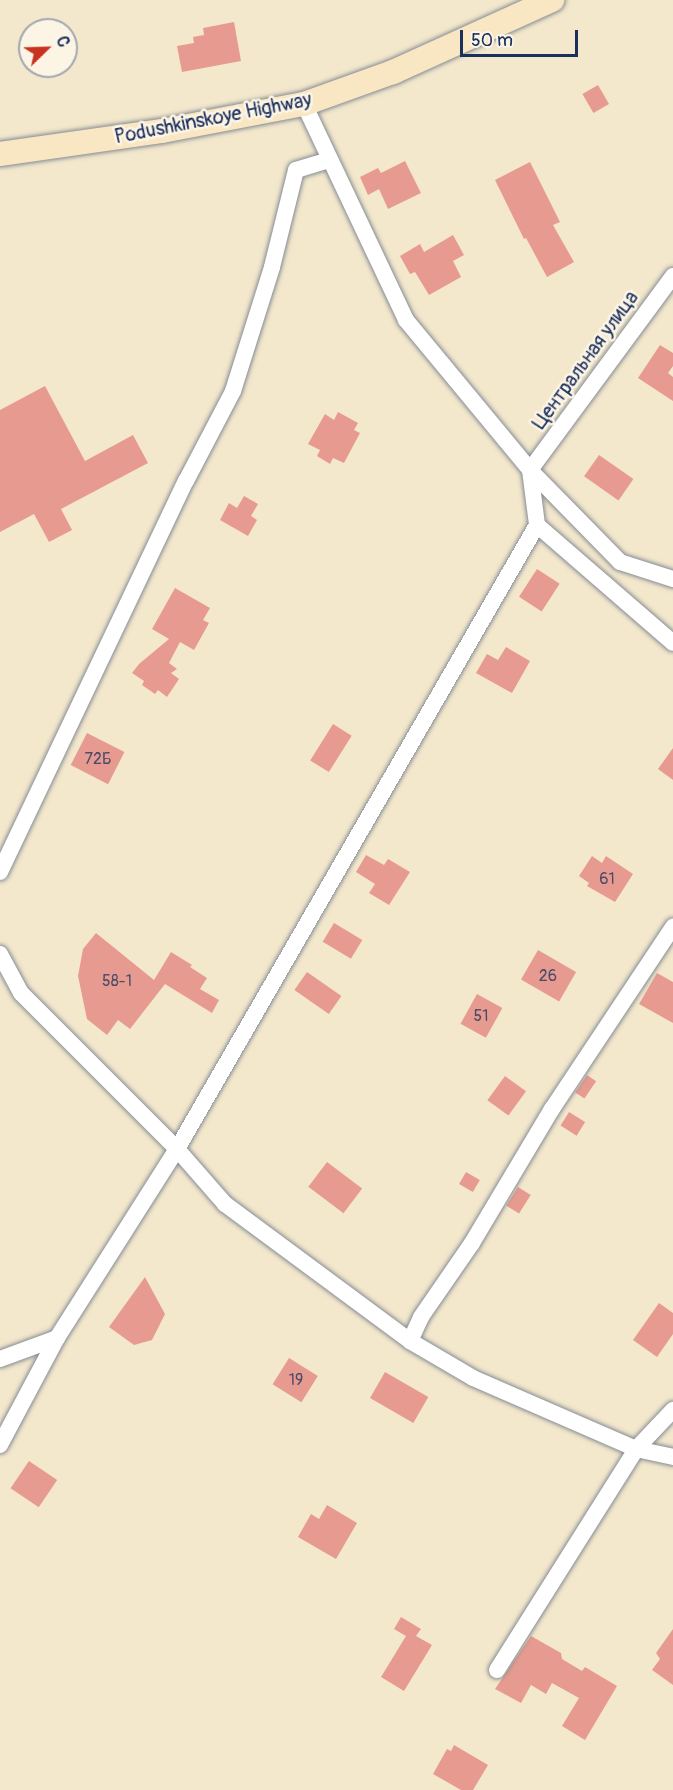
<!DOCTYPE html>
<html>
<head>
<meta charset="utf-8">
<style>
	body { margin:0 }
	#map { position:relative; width:673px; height:1790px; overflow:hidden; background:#f3e8cc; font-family:Pangolin,sans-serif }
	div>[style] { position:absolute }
	.building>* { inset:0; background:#e79b90; transform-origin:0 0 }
	.roads { filter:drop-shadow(0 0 2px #878c95) drop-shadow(0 0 2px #878c95) }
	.minor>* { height:16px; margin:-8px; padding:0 8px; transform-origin:8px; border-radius:8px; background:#fff }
	.secondary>* { height:24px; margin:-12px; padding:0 12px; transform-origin:12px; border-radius:12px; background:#f9e7c3 }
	span { translate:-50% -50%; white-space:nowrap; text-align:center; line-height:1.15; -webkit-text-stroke:5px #fcf5e5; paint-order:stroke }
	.number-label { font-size:16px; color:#4e4a6a }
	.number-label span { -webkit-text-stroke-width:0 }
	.street-label { font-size:20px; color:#1b2f5e }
	.north { position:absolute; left:18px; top:18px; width:60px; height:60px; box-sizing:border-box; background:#fcf5e5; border:2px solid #a2a6af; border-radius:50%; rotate:67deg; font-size:16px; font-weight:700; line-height:24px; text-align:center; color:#1b2f5e }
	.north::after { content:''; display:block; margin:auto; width:21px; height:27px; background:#c8321e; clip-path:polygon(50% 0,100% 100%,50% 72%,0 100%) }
	.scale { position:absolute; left:460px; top:30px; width:118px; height:27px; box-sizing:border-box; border:3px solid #1b2f5e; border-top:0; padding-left:8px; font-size:18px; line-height:21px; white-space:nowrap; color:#1b2f5e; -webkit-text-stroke:4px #fcf5e5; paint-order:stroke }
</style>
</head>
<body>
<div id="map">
	<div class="building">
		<div style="clip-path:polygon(234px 22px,241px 61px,182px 72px,177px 46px,194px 43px,193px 37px,204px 35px,203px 28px)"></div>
		<div style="left:598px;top:85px;width:22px;height:18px;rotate:60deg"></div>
		<div style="clip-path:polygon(405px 161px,421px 193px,388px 209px,379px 189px,368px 195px,360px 177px,378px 168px,381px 173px)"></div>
		<div style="clip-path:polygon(530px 162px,560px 222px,553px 225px,574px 262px,547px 277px,526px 238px,524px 239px,495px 180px)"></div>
		<div style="clip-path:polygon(453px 235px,464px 255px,453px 261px,461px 277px,429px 295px,415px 272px,410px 274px,400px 256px,420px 244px,424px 252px)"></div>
		<div style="clip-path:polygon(660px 345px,673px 353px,673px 366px,668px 373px,673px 377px,673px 401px,638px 378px)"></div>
		<div style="clip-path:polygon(45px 386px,85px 461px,133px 435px,148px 463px,61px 509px,72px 530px,49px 542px,34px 514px,0 532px,0 410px)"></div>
		<div style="clip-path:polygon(338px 412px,358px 423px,354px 430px,360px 433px,344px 463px,333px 458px,330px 464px,317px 456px,320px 450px,308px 444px,325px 414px,334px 420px)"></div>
		<div style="left:599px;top:455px;width:42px;height:26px;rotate:35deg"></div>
		<div style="clip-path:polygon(244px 496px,258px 504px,251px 516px,257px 520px,248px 536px,220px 520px,229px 503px,237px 508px)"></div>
		<div style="left:537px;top:569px;width:27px;height:33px;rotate:33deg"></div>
		<div style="clip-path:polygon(175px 588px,210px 608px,203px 620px,209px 623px,194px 650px,180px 642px,169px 663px,177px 669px,171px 673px,179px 679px,167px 697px,158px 690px,155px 694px,142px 685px,144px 681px,132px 673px,139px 664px,169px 639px,152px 629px)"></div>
		<div style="clip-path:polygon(506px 647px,530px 661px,512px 693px,476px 673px,487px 654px,498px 660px)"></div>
		<div style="left:333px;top:724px;width:22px;height:43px;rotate:32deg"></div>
		<div style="left:87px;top:733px;width:42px;height:36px;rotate:27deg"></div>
		<div style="clip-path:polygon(673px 748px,673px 780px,658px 769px)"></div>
		<div style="clip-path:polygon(366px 855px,384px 865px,388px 859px,410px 872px,389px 905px,369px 893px,375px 884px,356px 872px)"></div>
		<div style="clip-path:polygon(592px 856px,602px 863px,606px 856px,633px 874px,615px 902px,587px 886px,589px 883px,579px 876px)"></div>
		<div style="left:334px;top:923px;width:33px;height:22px;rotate:31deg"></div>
		<div style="clip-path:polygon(96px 933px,154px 980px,171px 952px,192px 965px,190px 967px,207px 978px,200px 989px,219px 1000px,212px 1013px,165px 984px,130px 1029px,118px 1020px,107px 1035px,87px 1019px,78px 976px,83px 949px)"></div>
		<div style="left:538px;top:950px;width:44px;height:34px;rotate:30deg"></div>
		<div style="left:307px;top:972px;width:42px;height:22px;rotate:35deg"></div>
		<div style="clip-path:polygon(657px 973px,673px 982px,673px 1023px,639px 1004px)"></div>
		<div style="left:477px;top:994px;width:29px;height:34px;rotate:29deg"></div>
		<div style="left:587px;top:1075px;width:11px;height:21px;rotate:34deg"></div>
		<div style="left:505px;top:1076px;width:26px;height:30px;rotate:36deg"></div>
		<div style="left:569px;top:1112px;width:19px;height:16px;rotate:32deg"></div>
		<div style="left:327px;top:1162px;width:44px;height:31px;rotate:37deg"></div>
		<div style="left:466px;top:1172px;width:16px;height:14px;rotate:30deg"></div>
		<div style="left:518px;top:1187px;width:15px;height:22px;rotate:32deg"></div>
		<div style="clip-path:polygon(145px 1277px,165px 1314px,152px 1340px,134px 1345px,109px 1327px)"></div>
		<div style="clip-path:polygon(659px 1303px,673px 1313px,673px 1334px,657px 1357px,633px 1340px)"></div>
		<div style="left:289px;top:1358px;width:34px;height:31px;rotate:32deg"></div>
		<div style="left:385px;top:1372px;width:50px;height:30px;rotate:30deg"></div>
		<div style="left:29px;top:1461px;width:34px;height:33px;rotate:34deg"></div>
		<div style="clip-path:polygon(327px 1505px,357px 1523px,336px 1559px,298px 1537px,311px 1514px,319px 1519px)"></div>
		<div style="clip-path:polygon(401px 1617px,421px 1629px,416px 1636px,432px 1645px,404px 1691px,381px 1677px,406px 1636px,394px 1629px)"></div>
		<div style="clip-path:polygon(673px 1629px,673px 1685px,652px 1670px,660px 1659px,656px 1653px)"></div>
		<div style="clip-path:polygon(531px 1636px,561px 1653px,562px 1659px,582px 1671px,585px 1667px,617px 1686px,585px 1740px,562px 1726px,579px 1698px,552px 1683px,546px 1694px,531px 1685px,521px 1703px,495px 1689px)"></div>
		<div style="clip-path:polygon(454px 1745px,488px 1765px,473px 1790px,461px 1790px,433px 1774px,447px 1749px,451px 1751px)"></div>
	</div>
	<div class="roads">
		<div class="minor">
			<div style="left:304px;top:104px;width:239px;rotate:64.7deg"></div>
			<div style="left:406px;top:320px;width:195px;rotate:50.4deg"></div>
			<div style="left:530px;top:470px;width:129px;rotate:45.6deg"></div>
			<div style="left:620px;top:562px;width:56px;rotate:17.8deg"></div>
			<div style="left:673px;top:276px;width:241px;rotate:126.4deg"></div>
			<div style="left:530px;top:470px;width:55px;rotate:82.7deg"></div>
			<div style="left:537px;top:525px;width:180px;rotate:40.9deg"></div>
			<div style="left:0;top:872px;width:433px;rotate:-64.6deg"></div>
			<div style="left:186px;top:481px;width:102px;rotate:-62.4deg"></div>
			<div style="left:233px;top:391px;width:130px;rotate:-72.5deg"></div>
			<div style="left:272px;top:267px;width:100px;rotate:-76.1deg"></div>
			<div style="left:296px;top:170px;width:34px;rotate:-17deg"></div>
			<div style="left:0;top:954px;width:44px;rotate:61.7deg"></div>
			<div style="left:21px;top:993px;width:221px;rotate:45deg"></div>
			<div style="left:177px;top:1149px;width:73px;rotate:48.9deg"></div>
			<div style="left:225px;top:1204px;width:230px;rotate:36.5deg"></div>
			<div style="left:410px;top:1341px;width:73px;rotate:30.4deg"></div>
			<div style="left:473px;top:1378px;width:178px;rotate:23.5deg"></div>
			<div style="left:636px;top:1449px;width:38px;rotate:12deg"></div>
			<div style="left:410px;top:1341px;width:26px;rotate:-65deg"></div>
			<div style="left:421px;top:1317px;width:90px;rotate:-55.4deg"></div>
			<div style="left:472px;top:1243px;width:156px;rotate:-59.2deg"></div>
			<div style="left:552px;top:1109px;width:219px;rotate:-56.4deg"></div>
			<div style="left:0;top:1359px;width:61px;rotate:-20.2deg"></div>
			<div style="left:0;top:1445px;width:121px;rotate:-62deg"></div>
			<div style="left:57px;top:1338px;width:224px;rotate:-57.6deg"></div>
			<div style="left:177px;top:1149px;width:720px;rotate:-60.02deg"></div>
			<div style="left:497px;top:1670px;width:261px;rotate:-57.8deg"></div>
			<div style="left:636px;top:1449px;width:54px;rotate:-46.5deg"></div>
		</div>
		<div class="secondary">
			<div style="left:0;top:154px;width:164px;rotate:-8.1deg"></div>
			<div style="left:162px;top:131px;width:145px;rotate:-10.8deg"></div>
			<div style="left:304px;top:104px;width:95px;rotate:-19.8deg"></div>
			<div style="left:393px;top:72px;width:175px;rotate:-24.4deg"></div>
		</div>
	</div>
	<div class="number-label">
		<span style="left:98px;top:759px">72Б</span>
		<span style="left:607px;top:879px">61</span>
		<span style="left:548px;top:976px">26</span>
		<span style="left:117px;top:981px">58-1</span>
		<span style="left:481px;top:1016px">51</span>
		<span style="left:296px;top:1380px">19</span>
	</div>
	<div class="street-label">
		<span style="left:213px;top:118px;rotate:-11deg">Podushkinskoye Highway</span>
		<span style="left:585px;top:360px;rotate:-54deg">Центральная улица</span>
	</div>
	<div class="north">С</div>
	<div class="scale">50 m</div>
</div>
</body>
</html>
